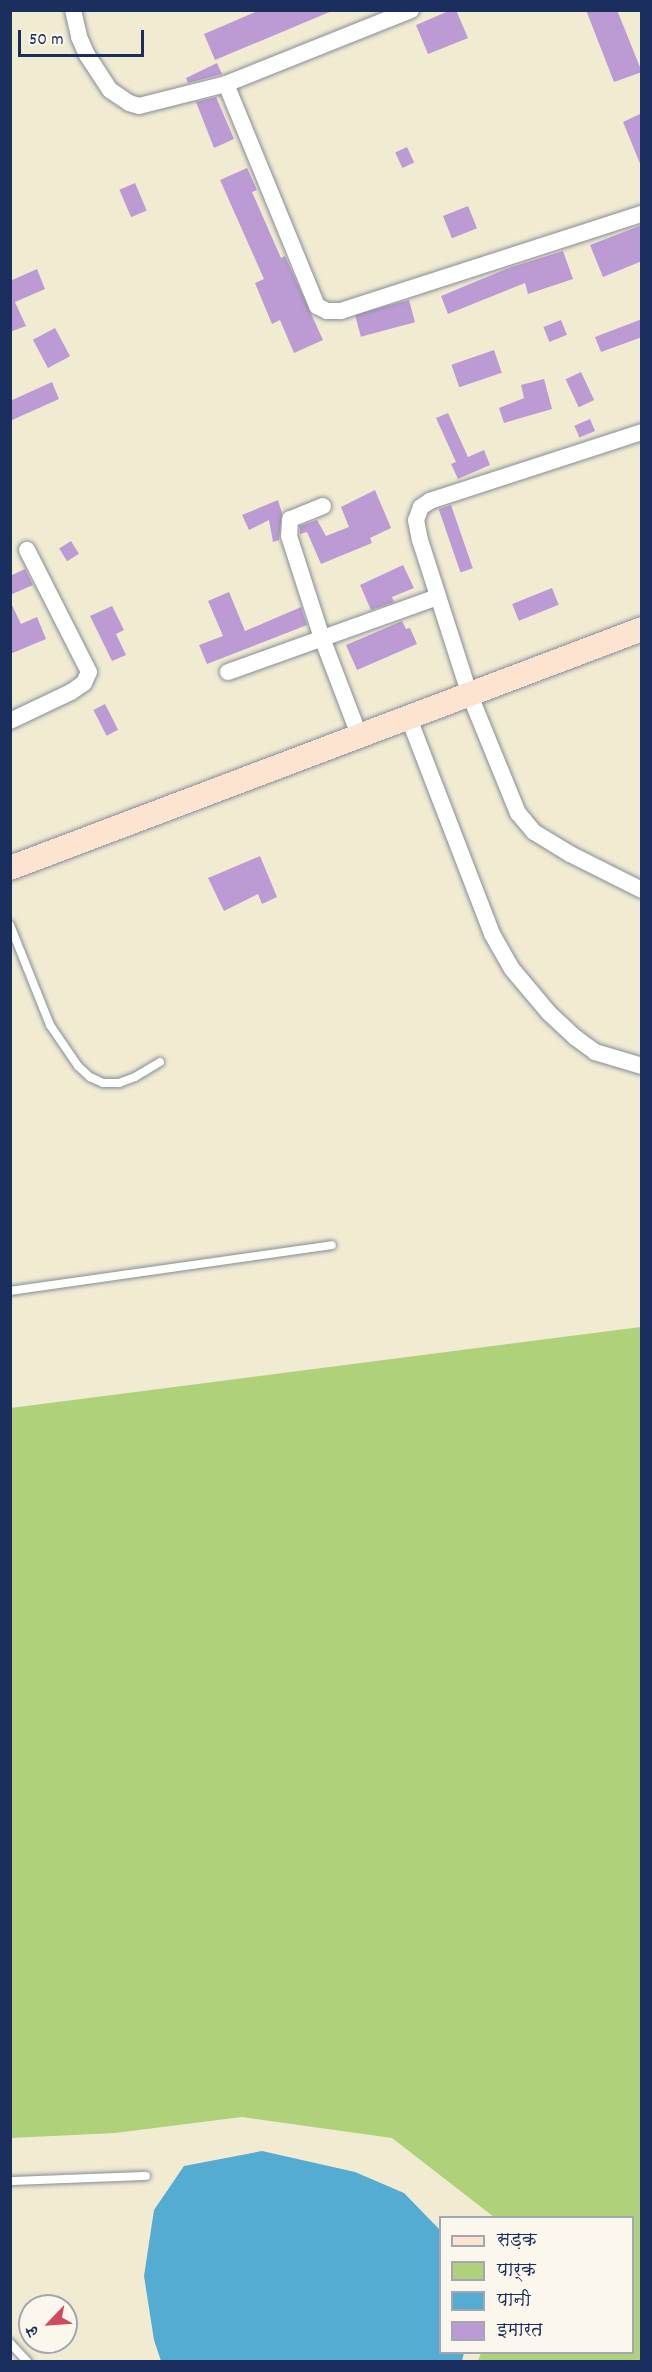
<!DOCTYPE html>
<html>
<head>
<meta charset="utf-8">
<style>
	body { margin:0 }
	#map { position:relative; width:652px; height:2372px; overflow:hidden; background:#f1ebd2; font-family:Dekko,"Playpen Sans Deva",sans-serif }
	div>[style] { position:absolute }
	.green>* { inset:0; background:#aed17a }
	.water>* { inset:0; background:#55acd2 }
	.building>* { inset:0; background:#bc9bd4; transform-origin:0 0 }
	.roads { filter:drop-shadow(0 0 2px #868d98) drop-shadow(0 0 2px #868d98) }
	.lane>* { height:8px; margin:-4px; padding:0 4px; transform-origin:4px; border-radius:4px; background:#fff }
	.street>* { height:16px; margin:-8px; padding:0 8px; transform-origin:8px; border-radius:8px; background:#fff }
	.secondary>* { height:24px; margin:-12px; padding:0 12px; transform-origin:12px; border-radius:12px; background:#fde4d1 }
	span { translate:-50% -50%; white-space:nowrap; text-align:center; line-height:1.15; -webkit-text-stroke:4.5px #fbf7ec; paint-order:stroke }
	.frame { position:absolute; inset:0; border:12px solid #1b2f5e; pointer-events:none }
	.legend { position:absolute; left:439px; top:2216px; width:195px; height:138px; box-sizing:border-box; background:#fbf7ec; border:2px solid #a1a7b3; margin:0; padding:8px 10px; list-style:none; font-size:18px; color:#1b2f5e }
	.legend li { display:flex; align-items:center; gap:12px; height:30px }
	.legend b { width:30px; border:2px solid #a1a7b3 }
	.north { position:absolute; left:18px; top:2294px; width:60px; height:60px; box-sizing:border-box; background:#fbf7ec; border:2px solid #a1a7b3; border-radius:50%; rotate:245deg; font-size:16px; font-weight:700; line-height:24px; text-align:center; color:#1b2f5e }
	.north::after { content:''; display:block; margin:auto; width:21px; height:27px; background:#d1495b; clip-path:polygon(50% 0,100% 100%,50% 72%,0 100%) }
	.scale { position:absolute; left:18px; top:30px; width:126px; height:27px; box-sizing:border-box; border:3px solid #1b2f5e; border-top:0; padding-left:8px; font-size:18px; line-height:21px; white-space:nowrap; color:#1b2f5e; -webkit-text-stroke:4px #fbf7ec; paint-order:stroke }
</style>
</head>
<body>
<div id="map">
	<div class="green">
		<div style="clip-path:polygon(641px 1327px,641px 2361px,478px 2361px,481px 2353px,632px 2352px,632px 2218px,494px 2217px,392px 2138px,242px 2117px,115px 2133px,11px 2138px,11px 1408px)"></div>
	</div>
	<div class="water">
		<div style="clip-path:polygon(262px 2151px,355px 2172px,404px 2193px,440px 2230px,440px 2352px,464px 2353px,462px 2361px,161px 2361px,154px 2340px,144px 2276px,154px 2210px,184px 2166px)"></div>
	</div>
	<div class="building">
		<div style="clip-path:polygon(260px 10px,332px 10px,332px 11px,215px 60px,204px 34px)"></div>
		<div style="clip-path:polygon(451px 10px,456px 10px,468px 38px,428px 54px,416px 25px)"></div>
		<div style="clip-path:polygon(586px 10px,617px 10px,642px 72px,614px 82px)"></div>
		<div style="clip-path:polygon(217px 63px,222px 74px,188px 83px,186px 78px)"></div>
		<div style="clip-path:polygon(216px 97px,234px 139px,214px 148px,196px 102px)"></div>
		<div style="clip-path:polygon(642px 113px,642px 166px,641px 166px,623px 122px)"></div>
		<div style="left:407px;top:147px;width:17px;height:13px;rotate:65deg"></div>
		<div style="clip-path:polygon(247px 168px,257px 190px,252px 192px,281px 258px,285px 256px,323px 340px,294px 353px,280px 320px,272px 324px,255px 283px,264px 279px,220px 180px)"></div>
		<div style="left:135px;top:183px;width:30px;height:17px;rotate:67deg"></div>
		<div style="left:468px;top:206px;width:24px;height:27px;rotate:68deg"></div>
		<div style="clip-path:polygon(642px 225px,642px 261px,603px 277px,590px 245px)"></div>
		<div style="clip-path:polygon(563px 251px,573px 279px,528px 294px,525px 283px,448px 314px,441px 296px,506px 269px)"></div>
		<div style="clip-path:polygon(37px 269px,45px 289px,15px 302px,26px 326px,10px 332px,10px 281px)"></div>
		<div style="left:409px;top:300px;width:23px;height:56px;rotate:75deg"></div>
		<div style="clip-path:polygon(642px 319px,642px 337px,601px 352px,595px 337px)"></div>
		<div style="left:561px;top:320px;width:16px;height:19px;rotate:68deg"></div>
		<div style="left:55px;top:328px;width:32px;height:25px;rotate:62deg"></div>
		<div style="left:494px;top:350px;width:24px;height:45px;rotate:71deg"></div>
		<div style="left:581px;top:372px;width:31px;height:17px;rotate:65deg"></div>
		<div style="clip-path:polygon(544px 379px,552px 409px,504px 423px,499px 408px,524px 398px,521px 385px)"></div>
		<div style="clip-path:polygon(52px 382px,59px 399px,10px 421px,10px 401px)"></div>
		<div style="clip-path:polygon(448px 413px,468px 457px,484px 450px,490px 465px,458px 479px,451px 464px,456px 462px,436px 418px)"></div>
		<div style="left:590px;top:419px;width:13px;height:17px;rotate:67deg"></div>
		<div style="clip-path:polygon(375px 490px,391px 528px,370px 538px,372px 543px,321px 564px,307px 532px,300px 534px,300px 526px,317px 520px,326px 536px,349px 527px,341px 507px)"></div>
		<div style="clip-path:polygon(278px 500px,282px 513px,279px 540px,273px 542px,269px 520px,249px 530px,242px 515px)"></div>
		<div style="left:451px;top:505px;width:67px;height:13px;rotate:71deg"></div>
		<div style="left:71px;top:541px;width:15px;height:14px;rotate:58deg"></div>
		<div style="clip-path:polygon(403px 565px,414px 588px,392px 597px,394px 602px,371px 610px,360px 585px)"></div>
		<div style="clip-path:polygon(25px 569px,33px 585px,10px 595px,10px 576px)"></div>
		<div style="left:552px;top:588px;width:18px;height:43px;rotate:68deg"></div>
		<div style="clip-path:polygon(229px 592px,245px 631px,301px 607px,307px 625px,207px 664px,199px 645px,223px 636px,208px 601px)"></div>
		<div style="clip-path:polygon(10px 601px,21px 624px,37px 617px,46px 639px,10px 654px)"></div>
		<div style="clip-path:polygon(112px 606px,124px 630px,116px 634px,126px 655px,112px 661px,90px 616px)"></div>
		<div style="clip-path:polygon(402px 621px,406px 629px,410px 628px,417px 644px,357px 670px,346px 645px)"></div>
		<div style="left:105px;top:704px;width:29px;height:13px;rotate:63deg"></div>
		<div style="clip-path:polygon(260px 856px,277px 897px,262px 904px,258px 894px,224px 911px,208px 878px)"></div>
	</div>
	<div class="roads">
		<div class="lane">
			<div style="left:10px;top:925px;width:108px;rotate:68.2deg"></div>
			<div style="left:50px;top:1025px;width:50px;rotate:55.7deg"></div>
			<div style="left:78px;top:1066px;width:16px;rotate:43deg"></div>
			<div style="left:90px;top:1077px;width:14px;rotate:25deg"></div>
			<div style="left:103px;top:1083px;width:16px"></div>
			<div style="left:119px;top:1083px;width:17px;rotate:-21deg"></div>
			<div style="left:135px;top:1077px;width:29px;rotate:-31deg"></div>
			<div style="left:10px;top:1291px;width:325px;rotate:-8.1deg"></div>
			<div style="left:10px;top:2181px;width:136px;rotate:-2.1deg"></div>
			<div style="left:10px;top:2343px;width:26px;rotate:47deg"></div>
		</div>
		<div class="street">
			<div style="left:73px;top:10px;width:28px;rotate:77deg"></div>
			<div style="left:79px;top:37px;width:20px;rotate:66deg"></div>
			<div style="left:87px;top:55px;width:42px;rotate:56.7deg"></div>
			<div style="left:110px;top:90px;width:23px;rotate:34deg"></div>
			<div style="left:129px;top:103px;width:10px;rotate:17deg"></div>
			<div style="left:139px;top:106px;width:90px;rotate:-14.2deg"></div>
			<div style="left:411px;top:10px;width:199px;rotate:158.2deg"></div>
			<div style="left:226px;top:84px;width:240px;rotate:67.7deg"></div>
			<div style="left:317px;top:306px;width:11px;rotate:27deg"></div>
			<div style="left:327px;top:311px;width:14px"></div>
			<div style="left:341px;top:311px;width:316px;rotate:-17.9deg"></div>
			<div style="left:642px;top:432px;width:223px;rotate:162deg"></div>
			<div style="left:430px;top:501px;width:11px;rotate:146deg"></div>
			<div style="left:421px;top:507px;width:14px;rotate:111deg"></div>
			<div style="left:416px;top:520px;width:20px;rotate:79deg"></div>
			<div style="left:420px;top:540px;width:161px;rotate:72.2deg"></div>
			<div style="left:469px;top:693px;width:130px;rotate:67.8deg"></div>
			<div style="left:518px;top:813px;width:25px;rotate:50deg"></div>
			<div style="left:534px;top:832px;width:42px;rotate:31.4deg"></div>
			<div style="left:570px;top:854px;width:80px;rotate:26.6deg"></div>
			<div style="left:323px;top:506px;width:35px;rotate:158deg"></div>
			<div style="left:290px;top:519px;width:17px;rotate:93deg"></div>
			<div style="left:289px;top:536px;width:107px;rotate:72.1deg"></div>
			<div style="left:322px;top:638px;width:104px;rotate:69.1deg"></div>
			<div style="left:228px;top:672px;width:223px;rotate:-19.7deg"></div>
			<div style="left:408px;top:716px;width:234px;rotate:68.9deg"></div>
			<div style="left:492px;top:934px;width:40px;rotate:60.3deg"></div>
			<div style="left:512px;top:969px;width:57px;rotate:49.9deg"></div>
			<div style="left:549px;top:1013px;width:37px;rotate:43deg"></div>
			<div style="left:576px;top:1038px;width:24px;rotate:36deg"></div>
			<div style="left:595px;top:1052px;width:49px;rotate:16.6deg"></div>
			<div style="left:10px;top:721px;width:68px;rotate:-25.4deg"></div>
			<div style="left:71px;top:692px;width:16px;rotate:-35deg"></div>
			<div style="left:84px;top:683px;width:12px;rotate:-66deg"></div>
			<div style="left:89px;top:672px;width:137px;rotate:-116.9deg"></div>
		</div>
		<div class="secondary">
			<div style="left:10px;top:868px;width:676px;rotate:-20.71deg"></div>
		</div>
	</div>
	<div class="frame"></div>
	<ul class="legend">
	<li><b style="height:8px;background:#fde4d1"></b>सड़क</li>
	<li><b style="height:16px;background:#aed17a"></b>पार्क</li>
	<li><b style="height:16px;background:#55acd2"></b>पानी</li>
	<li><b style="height:16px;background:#bc9bd4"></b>इमारत</li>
	</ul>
	<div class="north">उ</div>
	<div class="scale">50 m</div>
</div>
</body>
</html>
